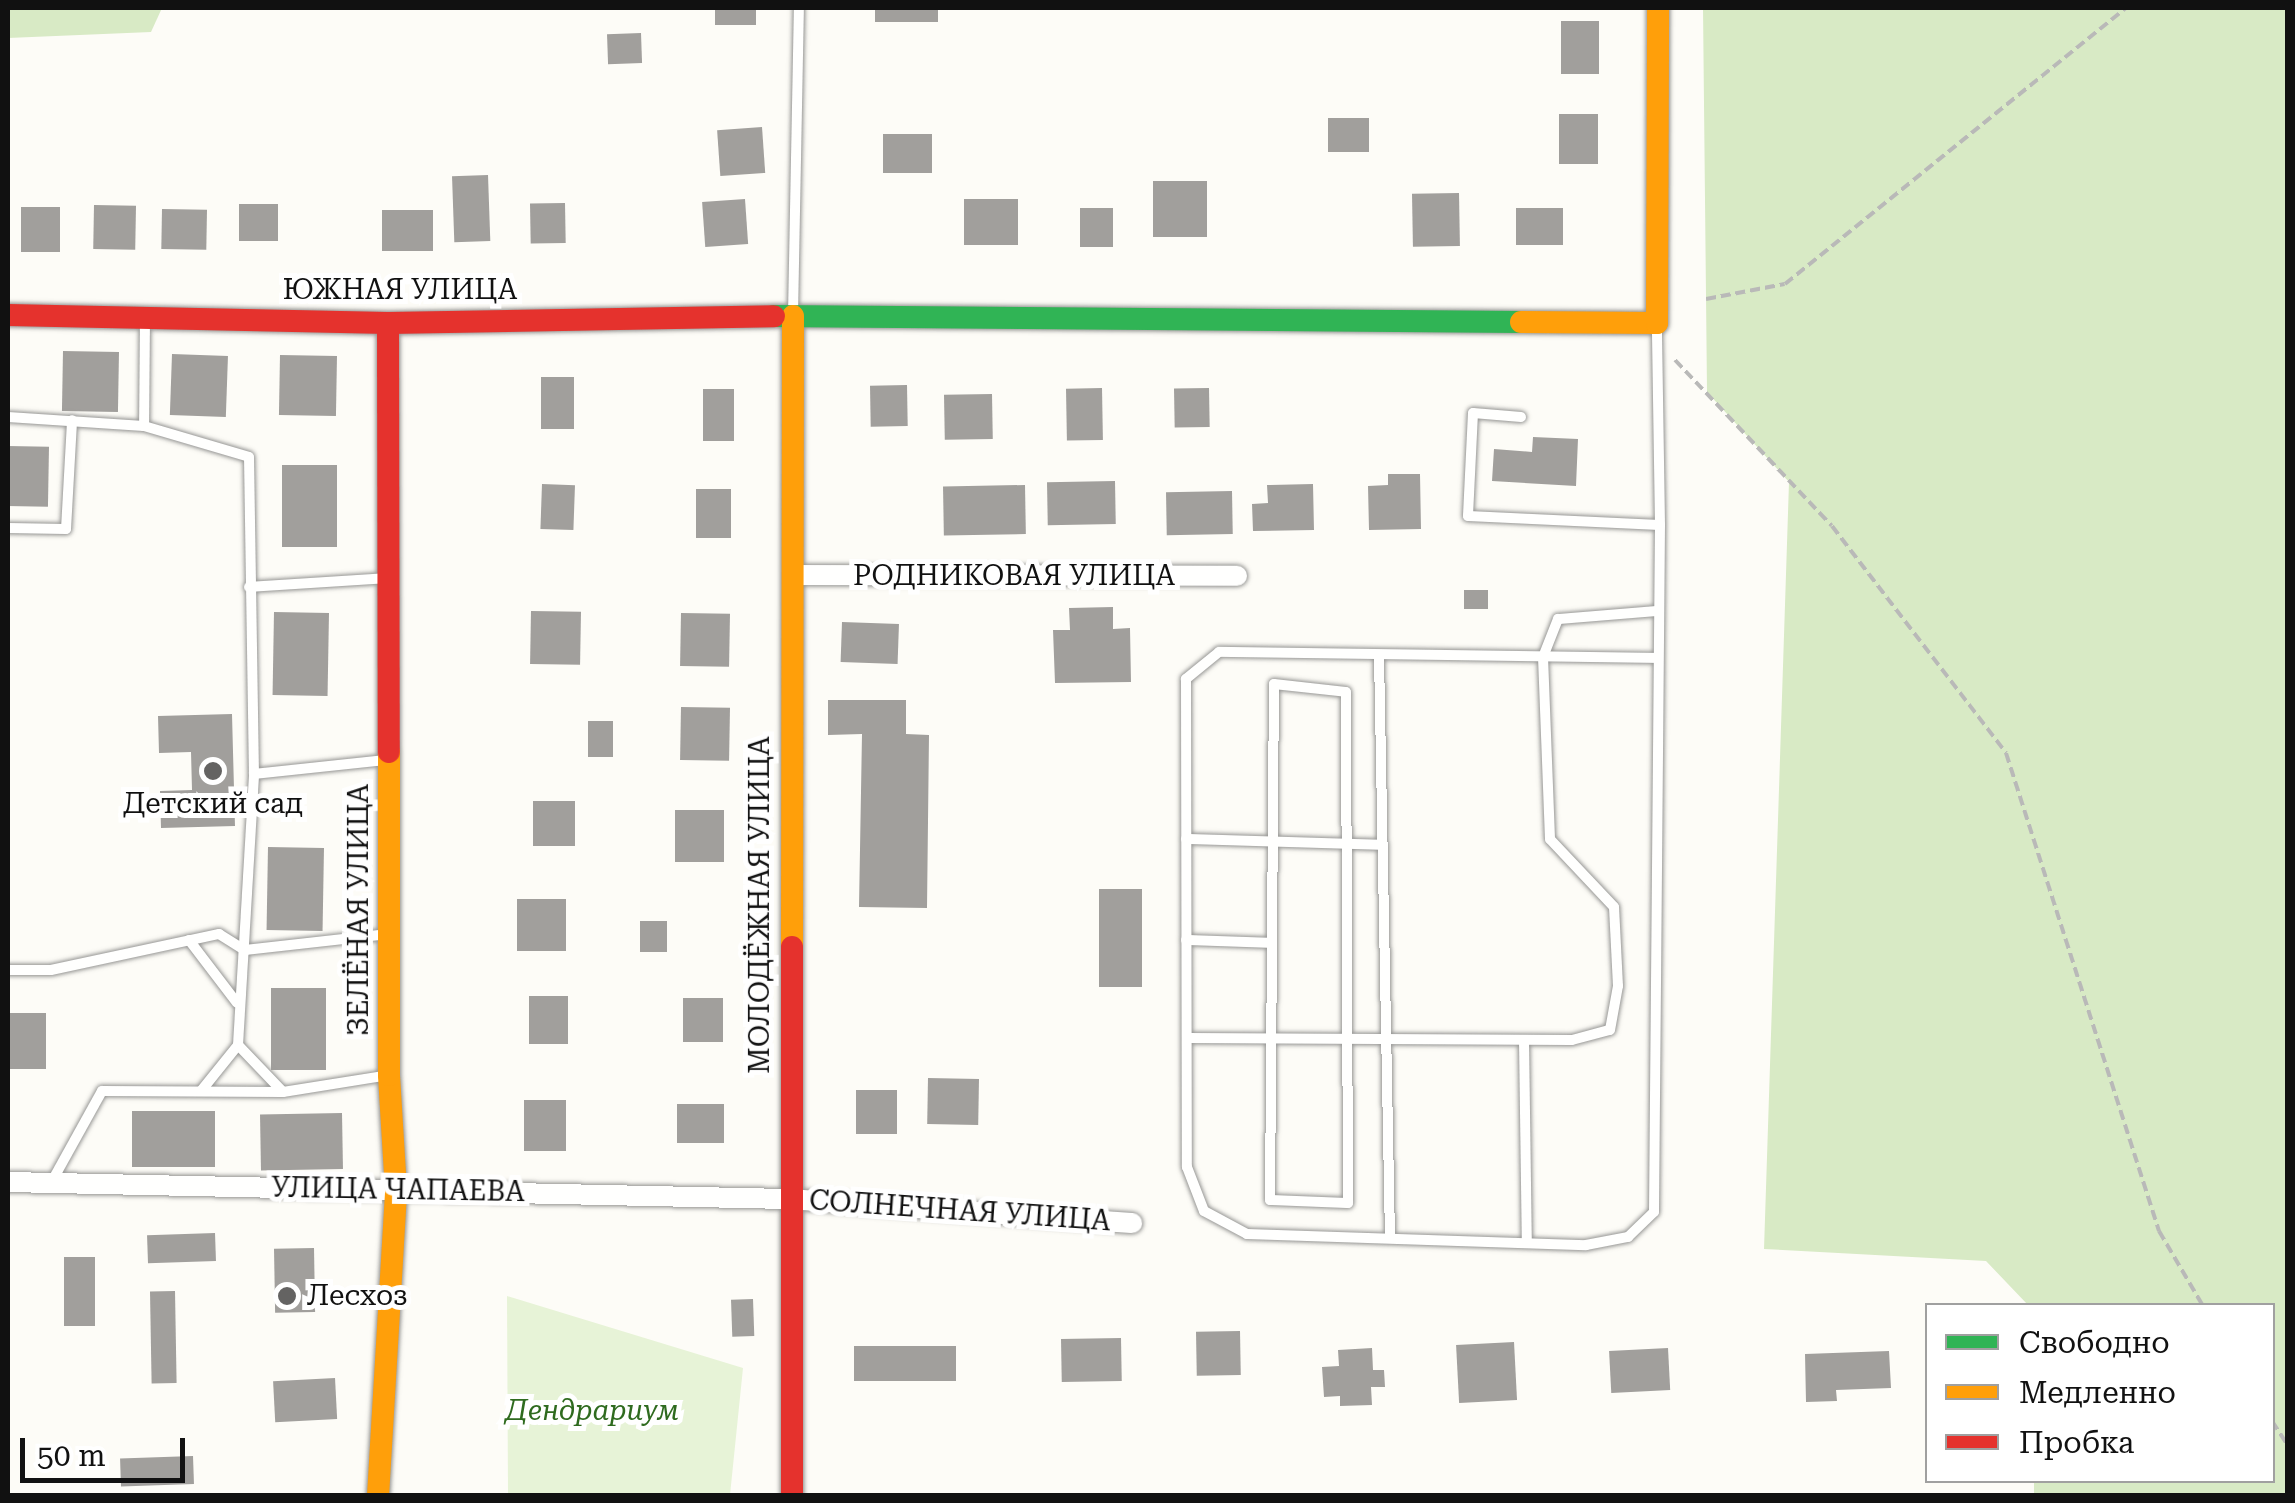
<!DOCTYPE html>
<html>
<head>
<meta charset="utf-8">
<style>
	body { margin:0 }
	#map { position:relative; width:2295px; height:1503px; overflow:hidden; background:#fdfcf7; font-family:"Roboto Serif",serif }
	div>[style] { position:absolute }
	.green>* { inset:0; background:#e7f3d7 }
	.forest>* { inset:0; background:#d8eac5 }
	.building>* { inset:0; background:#a19f9c; transform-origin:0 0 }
	.path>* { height:4px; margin-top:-2px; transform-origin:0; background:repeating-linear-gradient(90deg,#b9b9b8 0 10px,transparent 0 15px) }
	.roads { filter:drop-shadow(0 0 2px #979795) drop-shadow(0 0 2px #979795) }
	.lane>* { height:10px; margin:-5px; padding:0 5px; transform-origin:5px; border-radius:5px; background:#fffffe }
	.street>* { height:20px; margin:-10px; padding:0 10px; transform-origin:10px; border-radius:10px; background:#fffffe }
	.fast>* { height:22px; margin:-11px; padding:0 11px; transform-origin:11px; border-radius:11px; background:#30b455 }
	.slow>* { height:22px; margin:-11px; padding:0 11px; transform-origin:11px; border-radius:11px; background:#ff9f0a }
	.jam>* { height:22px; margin:-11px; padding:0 11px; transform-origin:11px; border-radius:11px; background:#e5322d }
	.dots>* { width:28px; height:28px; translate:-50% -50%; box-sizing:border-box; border:5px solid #fff; border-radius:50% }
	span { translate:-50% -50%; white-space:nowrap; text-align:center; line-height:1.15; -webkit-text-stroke:10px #fff; paint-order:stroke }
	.street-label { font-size:28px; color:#111 }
	.poi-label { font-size:28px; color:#111 }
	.left { translate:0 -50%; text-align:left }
	.park-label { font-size:28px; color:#2f6b1f; font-style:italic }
	.frame { position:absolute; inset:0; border:10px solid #111; pointer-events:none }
	.legend { position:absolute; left:1925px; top:1303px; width:350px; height:180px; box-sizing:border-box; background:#fff; border:2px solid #a0a0a0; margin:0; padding:12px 18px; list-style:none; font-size:30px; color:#111 }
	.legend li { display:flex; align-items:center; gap:20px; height:50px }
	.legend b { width:50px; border:2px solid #a0a0a0 }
	.scale { position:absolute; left:20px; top:1438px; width:165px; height:45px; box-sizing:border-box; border:5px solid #111; border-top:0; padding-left:12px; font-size:30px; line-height:35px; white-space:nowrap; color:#111; -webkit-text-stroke:8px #fff; paint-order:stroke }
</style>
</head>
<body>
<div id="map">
	<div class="green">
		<div style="clip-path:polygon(507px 1296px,743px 1368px,730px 1495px,508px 1495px)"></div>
	</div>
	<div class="forest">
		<div style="clip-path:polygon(8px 8px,162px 8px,151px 32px,8px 38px)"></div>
		<div style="clip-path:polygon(1703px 8px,2287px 8px,2287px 1495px,2034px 1495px,2034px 1481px,2272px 1480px,2272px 1306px,2028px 1305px,1986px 1261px,1764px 1249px,1789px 482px,1707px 392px)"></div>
	</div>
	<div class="building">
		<div style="left:715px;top:8px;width:41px;height:17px"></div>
		<div style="left:875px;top:8px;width:63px;height:14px"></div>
		<div style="left:1561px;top:21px;width:38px;height:53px"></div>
		<div style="left:641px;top:33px;width:30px;height:34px;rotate:88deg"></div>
		<div style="left:1559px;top:114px;width:39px;height:50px"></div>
		<div style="left:1328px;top:118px;width:41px;height:34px"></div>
		<div style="left:762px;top:127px;width:46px;height:45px;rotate:86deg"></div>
		<div style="left:883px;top:134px;width:49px;height:39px"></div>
		<div style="left:488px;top:175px;width:66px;height:36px;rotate:88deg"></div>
		<div style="left:1153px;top:181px;width:54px;height:56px"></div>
		<div style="left:1459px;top:193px;width:53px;height:47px;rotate:89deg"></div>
		<div style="left:745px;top:199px;width:45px;height:43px;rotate:86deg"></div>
		<div style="left:964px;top:199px;width:54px;height:46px"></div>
		<div style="left:565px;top:203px;width:40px;height:35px;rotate:89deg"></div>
		<div style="left:239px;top:204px;width:39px;height:37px"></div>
		<div style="left:94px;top:205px;width:42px;height:44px;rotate:1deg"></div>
		<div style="left:21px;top:207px;width:39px;height:45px"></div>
		<div style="left:1080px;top:208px;width:33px;height:39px"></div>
		<div style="left:1516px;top:208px;width:47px;height:37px"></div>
		<div style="left:162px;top:209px;width:45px;height:40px;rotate:1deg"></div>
		<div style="left:382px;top:210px;width:51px;height:41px"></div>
		<div style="left:63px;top:351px;width:56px;height:60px;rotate:1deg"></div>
		<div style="left:172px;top:354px;width:56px;height:61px;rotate:2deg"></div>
		<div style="left:280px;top:355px;width:57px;height:60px;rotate:1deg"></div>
		<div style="left:541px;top:377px;width:33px;height:52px"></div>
		<div style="left:907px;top:385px;width:41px;height:37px;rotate:89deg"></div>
		<div style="left:1102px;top:388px;width:52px;height:36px;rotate:89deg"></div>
		<div style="left:1209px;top:388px;width:39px;height:35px;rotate:89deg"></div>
		<div style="left:703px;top:389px;width:31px;height:52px"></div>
		<div style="left:992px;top:394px;width:45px;height:48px;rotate:89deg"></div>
		<div style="clip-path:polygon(1533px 437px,1578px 439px,1576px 486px,1492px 481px,1494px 449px,1532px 452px)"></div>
		<div style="left:8px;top:446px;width:41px;height:60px;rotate:1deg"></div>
		<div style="left:282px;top:465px;width:55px;height:82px"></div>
		<div style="clip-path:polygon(1388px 474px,1420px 474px,1421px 529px,1369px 530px,1368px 486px,1388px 485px)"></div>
		<div style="left:1115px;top:481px;width:43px;height:68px;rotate:89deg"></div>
		<div style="left:542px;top:484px;width:33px;height:45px;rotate:2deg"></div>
		<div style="clip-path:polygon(1313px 484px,1314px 530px,1253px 531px,1252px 504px,1268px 503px,1267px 485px)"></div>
		<div style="left:1025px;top:485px;width:49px;height:82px;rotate:89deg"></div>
		<div style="left:696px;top:489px;width:35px;height:49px"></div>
		<div style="left:1232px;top:491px;width:43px;height:66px;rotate:89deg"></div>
		<div style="left:1488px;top:590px;width:19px;height:24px;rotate:90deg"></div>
		<div style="clip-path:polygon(1113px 607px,1113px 629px,1130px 628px,1131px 682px,1055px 683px,1053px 630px,1070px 630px,1069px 608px)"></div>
		<div style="left:531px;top:611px;width:50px;height:53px;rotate:1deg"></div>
		<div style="left:274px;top:612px;width:55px;height:83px;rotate:1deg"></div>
		<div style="left:681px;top:613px;width:49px;height:53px;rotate:1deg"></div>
		<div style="left:842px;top:622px;width:57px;height:40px;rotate:2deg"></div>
		<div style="clip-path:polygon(828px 700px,906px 700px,906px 734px,929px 735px,927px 908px,859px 907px,862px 734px,828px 735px)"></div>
		<div style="left:681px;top:707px;width:49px;height:53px;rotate:1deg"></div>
		<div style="clip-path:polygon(232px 714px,235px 826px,161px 828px,160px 791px,192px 790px,191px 752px,159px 753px,158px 716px)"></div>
		<div style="left:588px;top:721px;width:25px;height:36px"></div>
		<div style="left:533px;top:801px;width:42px;height:45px"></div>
		<div style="left:675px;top:810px;width:49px;height:52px"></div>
		<div style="left:268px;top:847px;width:56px;height:83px;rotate:1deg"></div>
		<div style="left:1099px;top:889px;width:43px;height:98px"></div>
		<div style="left:517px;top:899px;width:49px;height:52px"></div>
		<div style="left:667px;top:921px;width:31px;height:27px;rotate:90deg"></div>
		<div style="left:271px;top:988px;width:55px;height:82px"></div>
		<div style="left:529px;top:996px;width:39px;height:48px"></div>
		<div style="left:683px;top:998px;width:40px;height:44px"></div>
		<div style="left:8px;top:1013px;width:38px;height:56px"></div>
		<div style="left:928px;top:1078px;width:51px;height:46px;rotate:1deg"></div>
		<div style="left:856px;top:1090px;width:41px;height:44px"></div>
		<div style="left:524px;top:1100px;width:42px;height:51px"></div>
		<div style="left:677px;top:1104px;width:47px;height:39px"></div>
		<div style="left:132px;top:1111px;width:83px;height:56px"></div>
		<div style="left:342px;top:1113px;width:56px;height:82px;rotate:89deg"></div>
		<div style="left:215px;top:1233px;width:28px;height:68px;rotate:88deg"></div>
		<div style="left:314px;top:1248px;width:64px;height:40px;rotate:89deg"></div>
		<div style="left:64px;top:1257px;width:31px;height:69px"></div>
		<div style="left:175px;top:1291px;width:92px;height:25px;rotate:89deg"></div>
		<div style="left:753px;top:1299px;width:37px;height:22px;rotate:88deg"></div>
		<div style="left:1240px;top:1331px;width:44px;height:44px;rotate:89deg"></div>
		<div style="left:1121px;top:1338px;width:43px;height:60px;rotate:89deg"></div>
		<div style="left:1514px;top:1342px;width:58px;height:58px;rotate:87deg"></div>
		<div style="left:956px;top:1346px;width:35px;height:102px;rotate:90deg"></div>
		<div style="clip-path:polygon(1372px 1348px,1373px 1370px,1384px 1370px,1385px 1387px,1371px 1387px,1372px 1405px,1340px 1406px,1340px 1396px,1324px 1397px,1322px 1367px,1339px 1366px,1338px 1350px)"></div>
		<div style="left:1668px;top:1348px;width:42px;height:59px;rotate:87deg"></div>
		<div style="clip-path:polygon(1889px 1351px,1891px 1388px,1836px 1390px,1837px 1401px,1806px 1402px,1805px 1354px)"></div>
		<div style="left:335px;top:1378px;width:41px;height:62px;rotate:87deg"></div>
		<div style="left:193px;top:1456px;width:28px;height:73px;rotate:88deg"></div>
	</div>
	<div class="path">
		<div style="left:1706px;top:299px;width:80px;rotate:-10.8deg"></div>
		<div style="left:1785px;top:284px;width:439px;rotate:-39deg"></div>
		<div style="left:1675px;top:360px;width:228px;rotate:46.6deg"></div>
		<div style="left:1832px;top:526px;width:286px;rotate:52.5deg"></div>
		<div style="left:2006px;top:753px;width:502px;rotate:72.25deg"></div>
		<div style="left:2159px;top:1231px;width:87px;rotate:59.6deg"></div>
		<div style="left:2272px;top:1421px;width:30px;rotate:57deg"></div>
	</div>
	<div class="roads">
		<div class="lane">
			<div style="left:793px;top:315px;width:307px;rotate:-88.9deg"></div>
			<div style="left:145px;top:318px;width:108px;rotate:90.5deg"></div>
			<div style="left:144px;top:426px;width:109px;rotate:16.4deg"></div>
			<div style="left:249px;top:457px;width:317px;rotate:89.1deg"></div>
			<div style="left:8px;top:417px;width:136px;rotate:3.8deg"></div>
			<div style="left:1521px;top:417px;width:48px;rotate:-175.2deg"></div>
			<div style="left:1473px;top:413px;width:103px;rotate:92.8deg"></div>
			<div style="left:1468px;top:516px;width:192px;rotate:2.7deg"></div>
			<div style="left:8px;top:528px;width:58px;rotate:1deg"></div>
			<div style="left:66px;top:529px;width:109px;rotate:-86.8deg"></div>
			<div style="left:249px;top:587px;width:139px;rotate:-3.7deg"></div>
			<div style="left:1379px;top:655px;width:583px;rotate:88.92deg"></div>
			<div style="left:1657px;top:658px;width:438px;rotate:-179.2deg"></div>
			<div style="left:1219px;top:652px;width:43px;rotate:140.7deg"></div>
			<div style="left:1186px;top:679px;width:488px;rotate:89.9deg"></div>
			<div style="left:1187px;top:1167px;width:47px;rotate:68.9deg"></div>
			<div style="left:1204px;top:1211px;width:49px;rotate:28.1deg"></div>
			<div style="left:1247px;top:1234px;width:339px;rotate:1.9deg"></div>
			<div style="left:1586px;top:1245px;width:43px;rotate:-10.8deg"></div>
			<div style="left:1628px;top:1237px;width:36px;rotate:-44deg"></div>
			<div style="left:1654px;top:1212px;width:687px;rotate:-89.5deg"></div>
			<div style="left:1660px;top:525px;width:199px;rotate:-90.9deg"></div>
			<div style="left:1274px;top:684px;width:72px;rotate:6.3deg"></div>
			<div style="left:1346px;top:692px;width:511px;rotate:89.78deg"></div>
			<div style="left:1348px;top:1203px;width:78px;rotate:-177.8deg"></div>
			<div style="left:1270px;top:1200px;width:516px;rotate:-89.56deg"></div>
			<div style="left:1186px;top:839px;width:197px;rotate:1.7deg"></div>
			<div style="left:189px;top:940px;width:79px;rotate:52.7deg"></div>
			<div style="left:1186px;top:940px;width:84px;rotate:2deg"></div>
			<div style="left:8px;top:970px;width:43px"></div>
			<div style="left:51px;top:970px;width:172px;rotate:-12.1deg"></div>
			<div style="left:219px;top:934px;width:31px;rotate:32deg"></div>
			<div style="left:245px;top:950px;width:144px;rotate:-6.4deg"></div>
			<div style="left:1187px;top:1038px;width:385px;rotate:0.3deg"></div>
			<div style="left:1572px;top:1040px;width:39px;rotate:-15deg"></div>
			<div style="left:1610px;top:1030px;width:45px;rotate:-79.7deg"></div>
			<div style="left:1618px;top:986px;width:79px;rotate:-92.9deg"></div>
			<div style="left:1614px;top:907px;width:93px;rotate:-133.3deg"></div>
			<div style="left:1550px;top:839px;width:182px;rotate:-92.2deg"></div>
			<div style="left:1543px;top:657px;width:41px;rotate:-68.5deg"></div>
			<div style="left:1558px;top:619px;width:100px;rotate:-4.6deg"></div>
			<div style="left:1524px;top:1040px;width:203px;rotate:89.2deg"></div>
			<div style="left:201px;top:1091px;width:59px;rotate:-51.2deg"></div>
			<div style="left:283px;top:1092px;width:65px;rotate:-133.8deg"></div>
			<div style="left:238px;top:1045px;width:271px;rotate:-86.6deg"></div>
			<div style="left:254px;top:774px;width:132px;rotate:-6.1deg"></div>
			<div style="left:51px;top:1183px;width:105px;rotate:-61deg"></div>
			<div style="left:102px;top:1091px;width:181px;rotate:0.3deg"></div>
			<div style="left:283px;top:1092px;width:107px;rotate:-9.1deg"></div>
		</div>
		<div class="street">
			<div style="left:792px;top:575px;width:445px;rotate:0.1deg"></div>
			<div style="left:8px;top:1182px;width:780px;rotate:1.25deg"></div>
			<div style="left:788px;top:1199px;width:345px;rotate:4deg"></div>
		</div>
		<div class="fast">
			<div style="left:774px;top:316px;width:747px;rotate:0.46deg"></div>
		</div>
		<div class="slow">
			<div style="left:1521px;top:322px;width:136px;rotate:0.4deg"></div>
			<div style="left:1657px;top:323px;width:315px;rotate:-89.8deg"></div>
			<div style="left:792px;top:947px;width:631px;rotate:-89.91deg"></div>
			<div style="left:378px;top:1496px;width:307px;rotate:-86.6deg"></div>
			<div style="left:396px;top:1190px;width:115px;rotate:-93.5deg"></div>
			<div style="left:389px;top:1075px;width:323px;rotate:-90deg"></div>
		</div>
		<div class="jam">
			<div style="left:8px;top:315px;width:380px;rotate:1.2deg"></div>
			<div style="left:388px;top:323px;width:386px;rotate:-1deg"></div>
			<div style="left:388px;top:323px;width:429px;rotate:89.9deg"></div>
			<div style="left:792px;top:1496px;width:549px;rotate:-90deg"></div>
		</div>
	</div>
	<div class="dots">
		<div style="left:213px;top:771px;background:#646362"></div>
		<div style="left:287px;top:1296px;background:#646362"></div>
	</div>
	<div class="street-label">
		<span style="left:400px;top:290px">ЮЖНАЯ УЛИЦА</span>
		<span style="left:1014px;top:576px">РОДНИКОВАЯ УЛИЦА</span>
		<span style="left:760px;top:905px;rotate:-90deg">МОЛОДЁЖНАЯ УЛИЦА</span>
		<span style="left:359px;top:910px;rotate:-90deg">ЗЕЛЁНАЯ УЛИЦА</span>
		<span style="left:398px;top:1190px;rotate:1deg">УЛИЦА ЧАПАЕВА</span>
		<span style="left:960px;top:1211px;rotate:4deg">СОЛНЕЧНАЯ УЛИЦА</span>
	</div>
	<div class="poi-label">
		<span style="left:213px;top:804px">Детский сад</span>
		<span class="left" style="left:307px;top:1296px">Лесхоз</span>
	</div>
	<div class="park-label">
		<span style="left:592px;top:1411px">Дендрариум</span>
	</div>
	<div class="frame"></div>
	<ul class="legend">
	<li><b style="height:12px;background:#30b455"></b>Свободно</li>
	<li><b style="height:12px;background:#ff9f0a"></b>Медленно</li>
	<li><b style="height:12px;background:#e5322d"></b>Пробка</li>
	</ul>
	<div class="scale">50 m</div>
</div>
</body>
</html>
